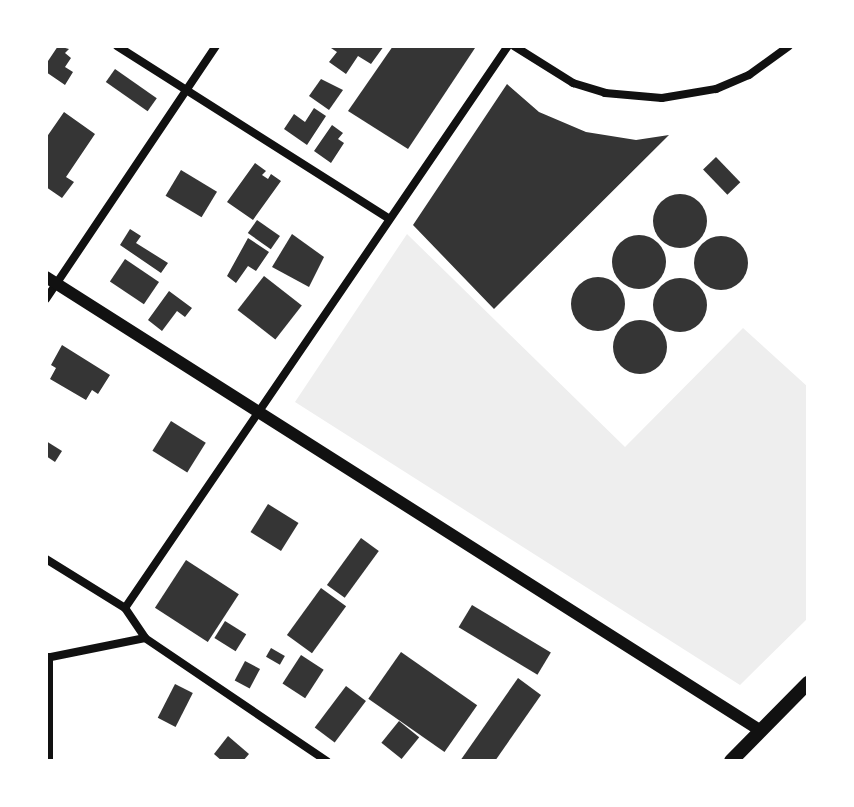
<!DOCTYPE html>
<html>
<head>
<meta charset="utf-8">
<style>
	body { margin:0 }
	#map { position:relative; width:854px; height:807px; overflow:hidden; background:#fff; font-family:Overpass,sans-serif }
	div>[style] { position:absolute }
	.green>* { inset:0; background:#eee }
	.building>* { inset:0; background:#353535; transform-origin:0 0 }
	.round { border-radius:50% }
	.minor>* { height:8px; margin:-4px; padding:0 4px; transform-origin:4px; border-radius:4px; background:#111 }
	.secondary>* { height:12px; margin:-6px; padding:0 6px; transform-origin:6px; border-radius:6px; background:#111 }
	.primary>* { height:14px; margin:-7px; padding:0 7px; transform-origin:7px; border-radius:7px; background:#111 }
	span { translate:-50% -50%; white-space:nowrap; text-align:center; line-height:1.15; -webkit-text-stroke:8px #fff; paint-order:stroke }
	.frame { position:absolute; inset:0; border:48px solid #fff; pointer-events:none }
</style>
</head>
<body>
<div id="map">
	<div class="green">
		<div style="clip-path:polygon(407px 234px,625px 447px,743px 328px,808px 387px,808px 618px,740px 685px,295px 402px)"></div>
	</div>
	<div class="building">
		<div style="clip-path:polygon(58px 46px,69px 49px,65px 53px,71px 58px,65px 67px,73px 72px,65px 85px,46px 72px,46px 64px)"></div>
		<div style="clip-path:polygon(328px 46px,384px 46px,371px 64px,358px 56px,346px 74px,329px 62px,337px 52px)"></div>
		<div style="clip-path:polygon(393px 46px,475px 48px,408px 149px,348px 111px)"></div>
		<div style="left:115px;top:69px;width:51px;height:16px;rotate:35deg"></div>
		<div style="clip-path:polygon(321px 79px,343px 90px,329px 110px,309px 96px)"></div>
		<div style="clip-path:polygon(507px 84px,539px 112px,586px 132px,636px 140px,669px 135px,494px 309px,413px 225px)"></div>
		<div style="clip-path:polygon(314px 108px,326px 116px,307px 145px,284px 129px,294px 114px,305px 122px)"></div>
		<div style="clip-path:polygon(64px 112px,95px 134px,66px 177px,74px 182px,62px 198px,46px 187px,46px 138px)"></div>
		<div style="clip-path:polygon(332px 125px,343px 133px,338px 139px,344px 143px,331px 163px,314px 151px)"></div>
		<div style="left:716px;top:157px;width:35px;height:18px;rotate:46deg"></div>
		<div style="clip-path:polygon(255px 163px,266px 171px,262px 175px,268px 179px,271px 174px,281px 181px,253px 220px,227px 202px)"></div>
		<div style="left:181px;top:170px;width:42px;height:30px;rotate:31deg"></div>
		<div class="round" style="left:653px;top:194px;width:54px;height:54px"></div>
		<div style="left:257px;top:220px;width:28px;height:16px;rotate:35deg"></div>
		<div style="clip-path:polygon(130px 229px,141px 236px,136px 243px,168px 263px,161px 273px,120px 245px)"></div>
		<div style="clip-path:polygon(292px 234px,324px 257px,309px 287px,272px 267px)"></div>
		<div class="round" style="left:612px;top:235px;width:54px;height:54px"></div>
		<div class="round" style="left:694px;top:236px;width:54px;height:54px"></div>
		<div style="clip-path:polygon(248px 238px,269px 252px,256px 271px,248px 266px,236px 283px,227px 276px)"></div>
		<div style="left:125px;top:259px;width:41px;height:27px;rotate:34deg"></div>
		<div style="left:264px;top:276px;width:48px;height:43px;rotate:38deg"></div>
		<div class="round" style="left:571px;top:277px;width:54px;height:54px"></div>
		<div class="round" style="left:653px;top:278px;width:54px;height:54px"></div>
		<div style="clip-path:polygon(169px 291px,192px 308px,185px 317px,177px 311px,162px 331px,148px 320px)"></div>
		<div class="round" style="left:613px;top:320px;width:54px;height:54px"></div>
		<div style="clip-path:polygon(62px 345px,110px 375px,98px 394px,92px 390px,86px 400px,50px 379px,56px 368px,51px 365px)"></div>
		<div style="left:171px;top:421px;width:41px;height:35px;rotate:32deg"></div>
		<div style="clip-path:polygon(46px 441px,62px 451px,55px 462px,46px 456px)"></div>
		<div style="left:268px;top:504px;width:36px;height:33px;rotate:32deg"></div>
		<div style="left:361px;top:538px;width:22px;height:58px;rotate:36deg"></div>
		<div style="left:186px;top:560px;width:63px;height:57px;rotate:33deg"></div>
		<div style="left:321px;top:588px;width:31px;height:58px;rotate:36deg"></div>
		<div style="left:472px;top:605px;width:92px;height:26px;rotate:31deg"></div>
		<div style="left:225px;top:621px;width:25px;height:20px;rotate:32deg"></div>
		<div style="left:271px;top:648px;width:16px;height:10px;rotate:30deg"></div>
		<div style="left:401px;top:652px;width:93px;height:57px;rotate:35deg"></div>
		<div style="left:301px;top:655px;width:27px;height:34px;rotate:33deg"></div>
		<div style="left:245px;top:661px;width:17px;height:22px;rotate:28deg"></div>
		<div style="clip-path:polygon(518px 678px,541px 695px,495px 761px,460px 761px)"></div>
		<div style="left:175px;top:684px;width:20px;height:38px;rotate:27deg"></div>
		<div style="left:346px;top:686px;width:25px;height:52px;rotate:37deg"></div>
		<div style="left:399px;top:721px;width:26px;height:28px;rotate:39deg"></div>
		<div style="clip-path:polygon(228px 736px,249px 754px,243px 761px,222px 761px,214px 754px)"></div>
	</div>
	<div class="minor">
		<div style="left:117px;top:46px;width:321px;rotate:32.4deg"></div>
		<div style="left:514px;top:46px;width:70px;rotate:32.1deg"></div>
		<div style="left:573px;top:83px;width:34px;rotate:17deg"></div>
		<div style="left:605px;top:93px;width:57px;rotate:5deg"></div>
		<div style="left:662px;top:98px;width:55px;rotate:-9.5deg"></div>
		<div style="left:716px;top:89px;width:36px;rotate:-23deg"></div>
		<div style="left:749px;top:75px;width:49px;rotate:-35.9deg"></div>
		<div style="left:46px;top:299px;width:305px;rotate:-56.1deg"></div>
		<div style="left:46px;top:559px;width:93px;rotate:31.8deg"></div>
		<div style="left:125px;top:608px;width:36px;rotate:56deg"></div>
		<div style="left:145px;top:638px;width:220px;rotate:34.1deg"></div>
		<div style="left:125px;top:608px;width:680px;rotate:-55.73deg"></div>
		<div style="left:46px;top:658px;width:101px;rotate:-11.4deg"></div>
		<div style="left:49px;top:761px;width:104px;rotate:-90deg"></div>
	</div>
	<div class="secondary">
		<div style="left:46px;top:277px;width:847px;rotate:32.41deg"></div>
	</div>
	<div class="primary">
		<div style="left:731px;top:761px;width:110px;rotate:-45.4deg"></div>
	</div>
	<div class="frame"></div>
</div>
</body>
</html>
